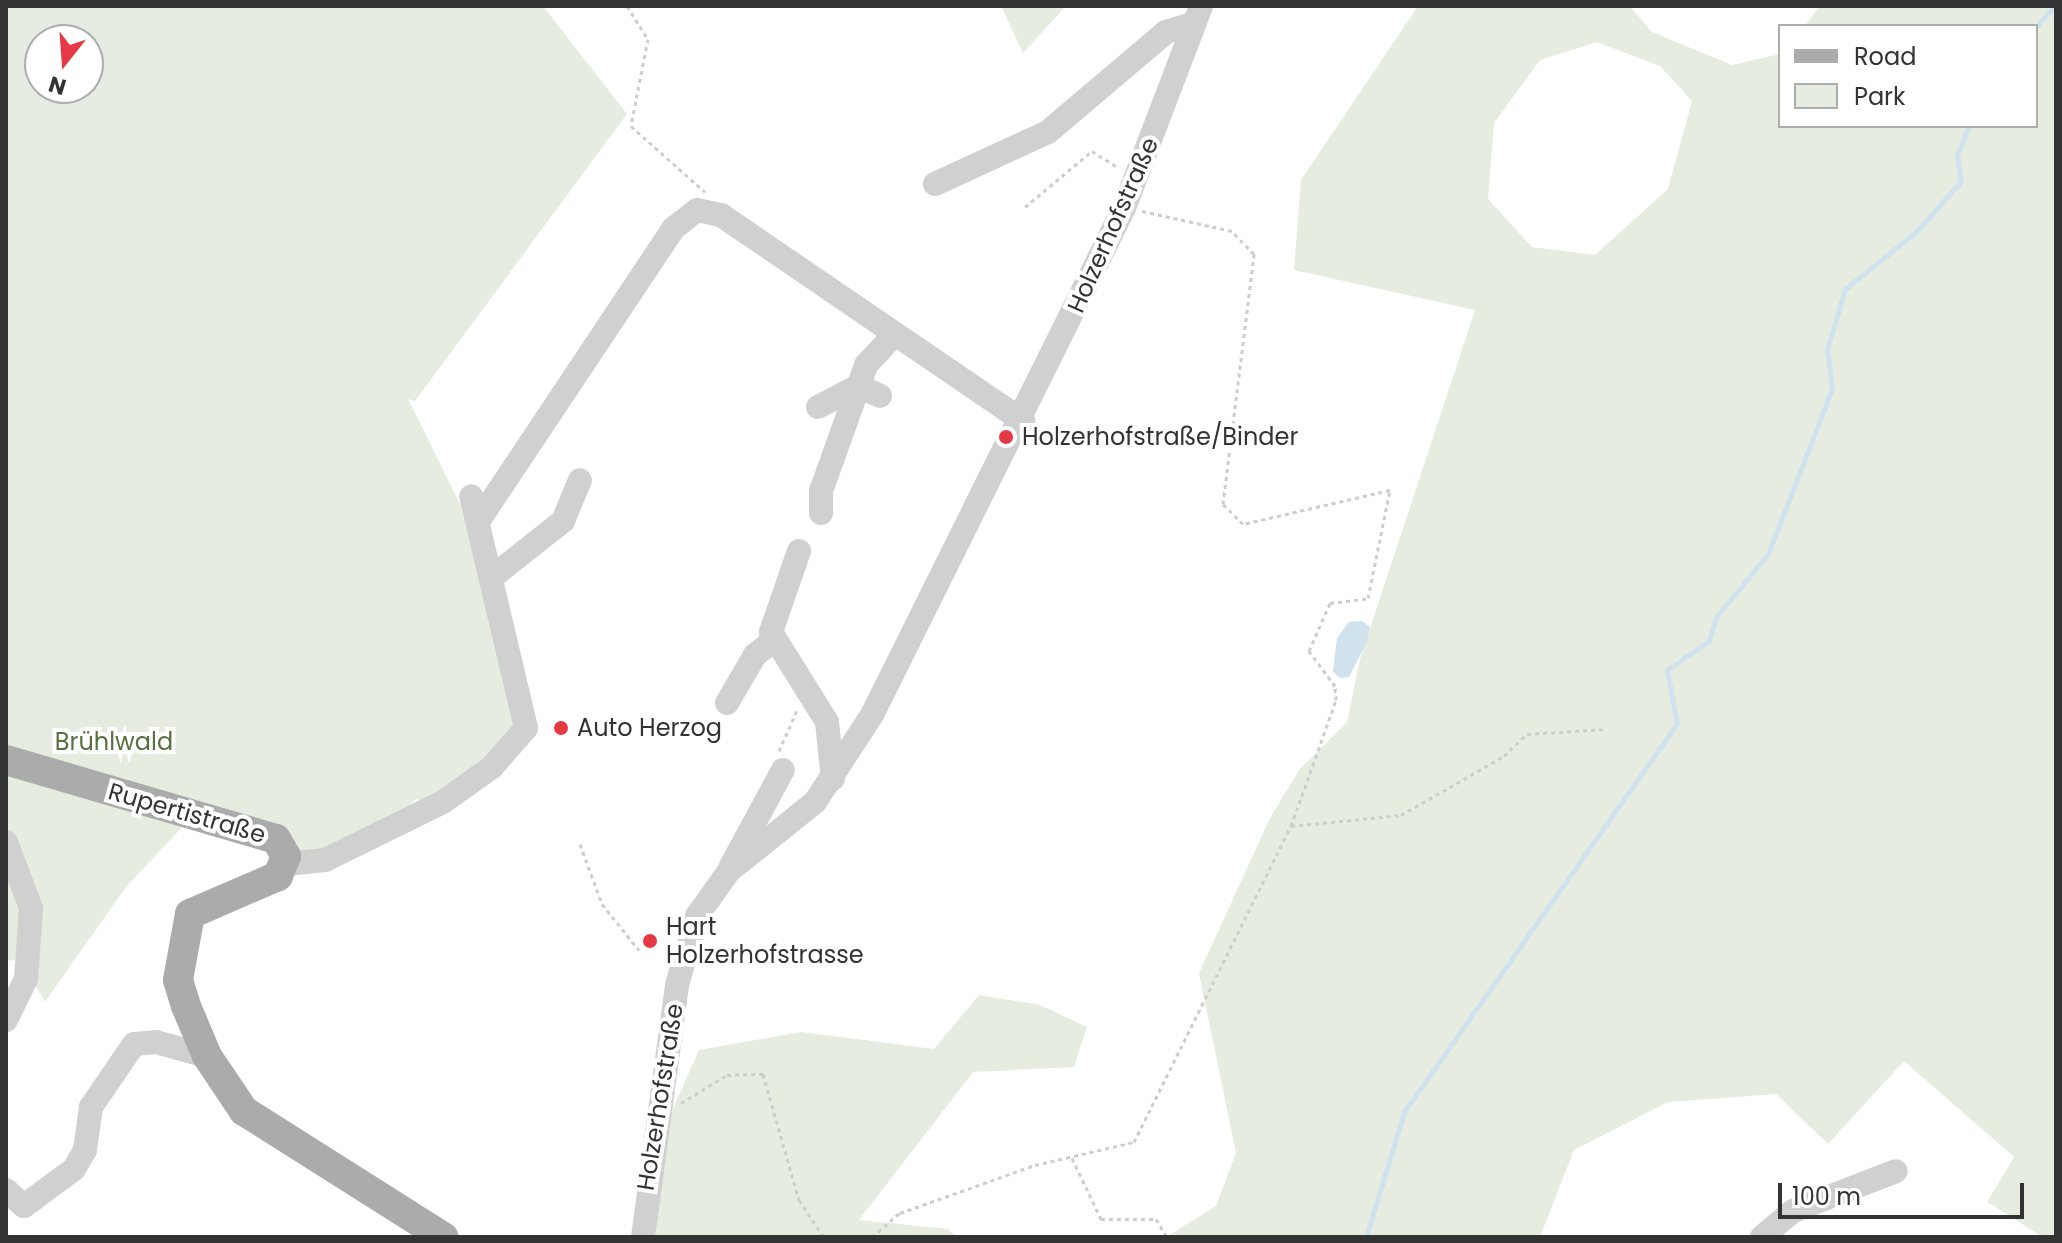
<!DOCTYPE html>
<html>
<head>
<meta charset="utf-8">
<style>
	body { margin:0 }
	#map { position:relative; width:2062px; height:1243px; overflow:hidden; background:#fff; font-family:Poppins,sans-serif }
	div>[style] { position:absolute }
	.green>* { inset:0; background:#e6ecdf }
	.water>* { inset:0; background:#cfe2ee }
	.stream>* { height:5px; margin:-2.5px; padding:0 2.5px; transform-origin:2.5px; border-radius:2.5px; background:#cfe2ee }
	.path>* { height:3px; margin-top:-1.5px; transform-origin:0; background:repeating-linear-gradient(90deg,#cdcdcd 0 4px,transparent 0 8px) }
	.minor>* { height:24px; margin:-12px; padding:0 12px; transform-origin:12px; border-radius:12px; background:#d0d0d0 }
	.major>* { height:30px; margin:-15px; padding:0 15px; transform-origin:15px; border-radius:15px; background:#ababab }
	.dots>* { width:22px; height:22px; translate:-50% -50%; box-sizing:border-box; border:4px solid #fff; border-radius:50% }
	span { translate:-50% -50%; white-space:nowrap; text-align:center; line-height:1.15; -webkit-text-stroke:8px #fff; paint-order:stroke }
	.street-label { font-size:24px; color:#333 }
	.poi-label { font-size:24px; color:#333 }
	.left { translate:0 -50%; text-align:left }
	.park-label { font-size:24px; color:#56703f }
	.frame { position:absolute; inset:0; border:8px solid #333; pointer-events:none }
	.legend { position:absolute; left:1778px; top:24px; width:260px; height:104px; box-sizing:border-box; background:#fff; border:2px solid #adadad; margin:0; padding:10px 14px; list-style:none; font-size:24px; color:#333 }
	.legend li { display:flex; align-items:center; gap:16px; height:40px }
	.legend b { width:40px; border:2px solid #adadad }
	.north { position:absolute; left:24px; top:24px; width:80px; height:80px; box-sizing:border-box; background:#fff; border:2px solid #adadad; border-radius:50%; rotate:197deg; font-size:22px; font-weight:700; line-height:32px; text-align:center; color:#333 }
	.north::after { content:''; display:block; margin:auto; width:28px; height:36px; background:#e63946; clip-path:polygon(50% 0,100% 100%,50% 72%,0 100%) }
	.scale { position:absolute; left:1778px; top:1183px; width:246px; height:36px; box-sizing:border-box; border:4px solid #333; border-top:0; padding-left:10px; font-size:24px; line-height:28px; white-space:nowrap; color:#333; -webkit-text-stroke:6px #fff; paint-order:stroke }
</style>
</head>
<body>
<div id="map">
	<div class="green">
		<div style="clip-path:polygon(evenodd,6px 6px,543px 6px,627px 114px,415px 401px,408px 399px,467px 518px,517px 708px,513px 736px,424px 808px,417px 798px,388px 828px,311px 858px,202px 806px,126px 887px,45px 1002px,22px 961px,6px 960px,6px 6px,40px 40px,88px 40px,88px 88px,40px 88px,40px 40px)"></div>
		<div style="clip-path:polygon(1001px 6px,1066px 6px,1023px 53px)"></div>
		<div style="clip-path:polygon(evenodd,1418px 6px,1630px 6px,1652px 32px,1732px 65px,1780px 54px,1780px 126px,2036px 126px,2036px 26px,1805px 26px,1819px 6px,2056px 6px,2056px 1237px,2043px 1237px,1987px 1202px,2014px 1157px,1904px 1061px,1828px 1144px,1776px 1094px,1668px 1102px,1574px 1150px,1540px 1237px,1129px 1237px,1168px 1236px,1216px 1206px,1236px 1153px,1199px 973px,1270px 818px,1299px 770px,1347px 722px,1360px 659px,1475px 310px,1294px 270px,1301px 180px,1418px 6px,1597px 42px,1660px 66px,1692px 101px,1668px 189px,1595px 255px,1532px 247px,1488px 199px,1494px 123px,1540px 60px,1597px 42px)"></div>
		<div style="clip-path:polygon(979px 995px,1040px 1005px,1087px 1027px,1074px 1067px,973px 1072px,859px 1220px,948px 1229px,956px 1237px,655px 1237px,659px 1140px,699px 1050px,801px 1032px,934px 1049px)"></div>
	</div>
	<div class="water">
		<div style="clip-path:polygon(1362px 621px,1370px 627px,1367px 642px,1349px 677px,1340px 678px,1333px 672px,1337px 638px,1349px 622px)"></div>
	</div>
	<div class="stream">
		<div style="left:2036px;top:27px;width:28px;rotate:-49deg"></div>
		<div style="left:1366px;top:1237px;width:131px;rotate:-73.1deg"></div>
		<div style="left:1404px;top:1112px;width:474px;rotate:-54.9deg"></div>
		<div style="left:1677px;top:724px;width:55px;rotate:-100.5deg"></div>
		<div style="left:1667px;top:670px;width:51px;rotate:-34.6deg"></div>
		<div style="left:1709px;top:641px;width:25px;rotate:-74deg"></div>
		<div style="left:1716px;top:617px;width:82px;rotate:-50.5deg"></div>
		<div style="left:1768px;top:554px;width:177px;rotate:-68.8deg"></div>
		<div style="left:1832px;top:389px;width:39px;rotate:-97deg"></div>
		<div style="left:1827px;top:350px;width:64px;rotate:-73.6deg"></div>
		<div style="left:1845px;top:289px;width:94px;rotate:-38.9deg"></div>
		<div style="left:1918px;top:230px;width:65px;rotate:-48.7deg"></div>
		<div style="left:1961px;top:181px;width:26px;rotate:-99deg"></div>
		<div style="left:1957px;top:155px;width:31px;rotate:-68deg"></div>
	</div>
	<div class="path">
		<div style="left:627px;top:6px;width:39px;rotate:58deg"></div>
		<div style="left:648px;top:39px;width:89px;rotate:101.1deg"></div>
		<div style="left:631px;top:126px;width:99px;rotate:41.7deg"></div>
		<div style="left:1025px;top:207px;width:87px;rotate:-39.9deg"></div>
		<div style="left:1092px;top:151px;width:32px;rotate:32deg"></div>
		<div style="left:779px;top:751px;width:45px;rotate:-66.3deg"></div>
		<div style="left:1291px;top:826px;width:111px;rotate:-5.7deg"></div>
		<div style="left:1401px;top:815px;width:119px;rotate:-29.8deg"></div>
		<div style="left:1504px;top:756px;width:32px;rotate:-44deg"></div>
		<div style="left:1527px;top:734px;width:80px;rotate:-3.6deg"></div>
		<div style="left:580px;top:844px;width:64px;rotate:69.9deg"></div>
		<div style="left:602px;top:904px;width:59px;rotate:51.2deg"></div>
		<div style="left:681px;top:1103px;width:54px;rotate:-31.3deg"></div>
		<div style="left:727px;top:1075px;width:36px;rotate:-2deg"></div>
		<div style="left:763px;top:1074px;width:131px;rotate:74.1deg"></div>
		<div style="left:799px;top:1200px;width:45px;rotate:56deg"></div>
		<div style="left:1072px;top:1158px;width:68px;rotate:64.6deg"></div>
		<div style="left:1101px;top:1219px;width:55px"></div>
		<div style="left:1156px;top:1219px;width:21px;rotate:59deg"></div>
		<div style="left:872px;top:1237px;width:37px;rotate:-41deg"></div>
		<div style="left:900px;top:1213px;width:143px;rotate:-19.6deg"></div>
		<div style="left:1035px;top:1165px;width:102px;rotate:-13.1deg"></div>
		<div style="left:1134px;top:1142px;width:353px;rotate:-63.6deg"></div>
		<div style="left:1291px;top:826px;width:134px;rotate:-70.3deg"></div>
		<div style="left:1336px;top:700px;width:14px;rotate:-94deg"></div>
		<div style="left:1335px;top:686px;width:44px;rotate:-126.6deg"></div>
		<div style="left:1309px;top:651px;width:52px;rotate:-66.4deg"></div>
		<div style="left:1330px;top:603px;width:38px;rotate:-7deg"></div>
		<div style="left:1368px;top:598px;width:110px;rotate:-78.5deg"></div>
		<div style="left:1390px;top:490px;width:151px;rotate:167deg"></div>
		<div style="left:1243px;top:524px;width:28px;rotate:-135deg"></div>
		<div style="left:1223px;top:504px;width:252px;rotate:-82.9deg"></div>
		<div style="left:1254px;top:254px;width:32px;rotate:-134deg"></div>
		<div style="left:1232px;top:231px;width:92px;rotate:-167.5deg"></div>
	</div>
	<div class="minor">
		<div style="left:935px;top:184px;width:124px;rotate:-24.7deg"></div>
		<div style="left:1048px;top:132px;width:155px;rotate:-40.3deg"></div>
		<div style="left:1166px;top:32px;width:28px;rotate:-17deg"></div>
		<div style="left:818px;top:407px;width:45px;rotate:-27.7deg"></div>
		<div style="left:858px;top:386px;width:24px;rotate:24deg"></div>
		<div style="left:821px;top:513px;width:22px;rotate:-90deg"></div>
		<div style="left:821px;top:491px;width:134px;rotate:-70.3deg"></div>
		<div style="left:866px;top:365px;width:40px;rotate:-47deg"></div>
		<div style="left:479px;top:520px;width:351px;rotate:-56.3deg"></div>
		<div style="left:674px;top:228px;width:29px;rotate:-38deg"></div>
		<div style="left:697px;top:210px;width:25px;rotate:12deg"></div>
		<div style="left:721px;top:215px;width:366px;rotate:34.3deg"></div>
		<div style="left:799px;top:551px;width:86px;rotate:109.1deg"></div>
		<div style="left:771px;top:632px;width:106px;rotate:58.1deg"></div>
		<div style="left:827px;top:722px;width:57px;rotate:84deg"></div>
		<div style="left:491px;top:578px;width:92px;rotate:-38.4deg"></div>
		<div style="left:563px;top:521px;width:44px;rotate:-67.5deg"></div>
		<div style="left:727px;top:703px;width:56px;rotate:-59.7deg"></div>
		<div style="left:755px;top:655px;width:23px;rotate:-38deg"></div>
		<div style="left:6px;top:842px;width:71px;rotate:69.3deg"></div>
		<div style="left:31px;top:908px;width:71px;rotate:94deg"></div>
		<div style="left:26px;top:979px;width:46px;rotate:116deg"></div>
		<div style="left:287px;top:864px;width:38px;rotate:-6deg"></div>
		<div style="left:325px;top:860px;width:131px;rotate:-26.2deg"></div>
		<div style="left:443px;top:802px;width:60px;rotate:-35.5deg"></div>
		<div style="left:492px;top:767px;width:52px;rotate:-48.9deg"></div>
		<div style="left:526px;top:728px;width:238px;rotate:-103.3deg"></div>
		<div style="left:731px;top:866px;width:109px;rotate:-61.6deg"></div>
		<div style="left:6px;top:1190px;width:24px;rotate:42deg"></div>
		<div style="left:24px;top:1206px;width:62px;rotate:-36.5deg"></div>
		<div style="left:74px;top:1169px;width:22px;rotate:-60deg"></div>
		<div style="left:85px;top:1150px;width:43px;rotate:-82.1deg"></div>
		<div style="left:91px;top:1107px;width:76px;rotate:-55.7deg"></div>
		<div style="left:134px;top:1044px;width:22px;rotate:-5deg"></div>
		<div style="left:156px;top:1042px;width:53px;rotate:15.4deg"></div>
		<div style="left:643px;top:1237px;width:254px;rotate:-82.3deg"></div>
		<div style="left:677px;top:985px;width:72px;rotate:-73.8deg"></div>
		<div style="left:697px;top:916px;width:55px;rotate:-54.6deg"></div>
		<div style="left:729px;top:871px;width:110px;rotate:-38.7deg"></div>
		<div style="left:815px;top:802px;width:104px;rotate:-56.8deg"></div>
		<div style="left:872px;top:715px;width:566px;rotate:-63.57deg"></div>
		<div style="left:1124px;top:208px;width:216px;rotate:-69.1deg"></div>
		<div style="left:1762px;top:1237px;width:40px;rotate:-40deg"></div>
		<div style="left:1793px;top:1211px;width:110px;rotate:-21.2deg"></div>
	</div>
	<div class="major">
		<div style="left:6px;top:760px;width:281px;rotate:16.3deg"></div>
		<div style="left:276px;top:839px;width:20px;rotate:60deg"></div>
		<div style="left:286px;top:856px;width:22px;rotate:112deg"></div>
		<div style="left:278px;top:876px;width:96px;rotate:156.6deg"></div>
		<div style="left:190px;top:914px;width:67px;rotate:100.3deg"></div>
		<div style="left:178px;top:980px;width:27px;rotate:73deg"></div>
		<div style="left:186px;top:1006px;width:54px;rotate:67.2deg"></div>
		<div style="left:207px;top:1056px;width:66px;rotate:56.1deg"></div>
		<div style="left:244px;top:1111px;width:236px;rotate:32.3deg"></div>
	</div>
	<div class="dots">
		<div style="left:1006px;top:437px;background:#e63946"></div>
		<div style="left:561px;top:728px;background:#e63946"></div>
		<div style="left:650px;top:941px;background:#e63946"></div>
	</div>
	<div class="street-label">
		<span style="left:1113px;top:225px;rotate:-66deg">Holzerhofstraße</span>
		<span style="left:187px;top:813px;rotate:16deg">Rupertistraße</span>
		<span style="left:660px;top:1097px;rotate:-81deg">Holzerhofstraße</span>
	</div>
	<div class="poi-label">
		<span class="left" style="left:1022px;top:437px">Holzerhofstraße/Binder</span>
		<span class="left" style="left:577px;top:728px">Auto Herzog</span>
		<span class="left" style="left:666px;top:941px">Hart<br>Holzerhofstrasse</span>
	</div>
	<div class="park-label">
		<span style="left:114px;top:742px">Brühlwald</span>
	</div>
	<div class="frame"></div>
	<ul class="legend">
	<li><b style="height:10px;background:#ababab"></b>Road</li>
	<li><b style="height:22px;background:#e6ecdf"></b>Park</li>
	</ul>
	<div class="north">N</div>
	<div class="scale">100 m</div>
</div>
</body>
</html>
